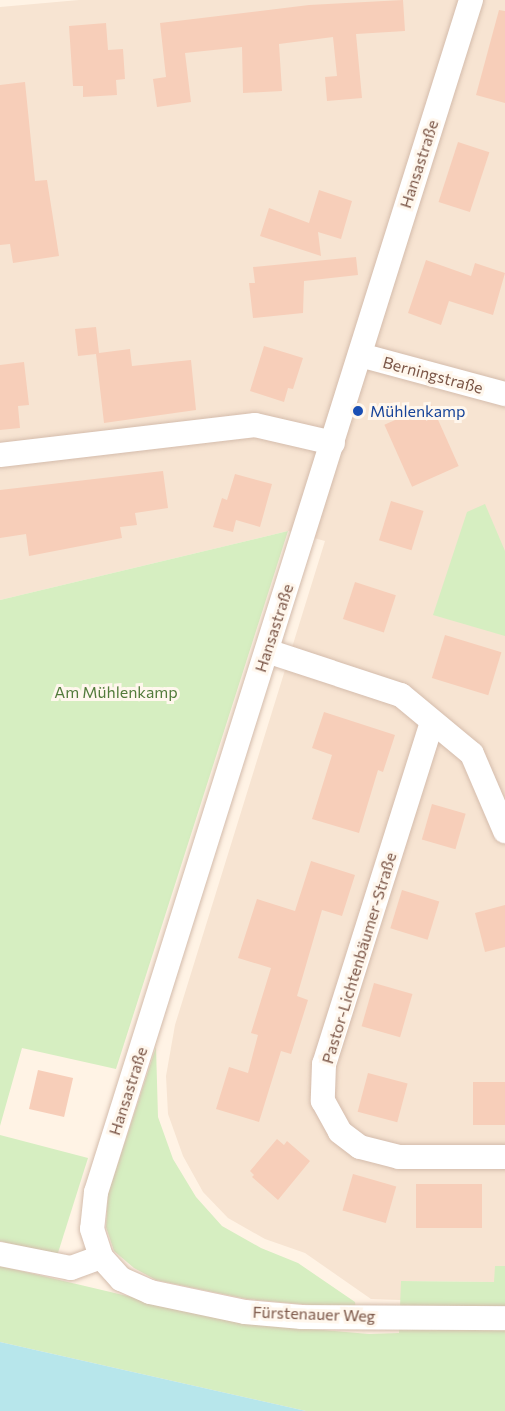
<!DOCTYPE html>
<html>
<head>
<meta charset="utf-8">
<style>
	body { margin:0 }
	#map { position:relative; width:505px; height:1411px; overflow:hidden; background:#fff3e5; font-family:Commissioner,sans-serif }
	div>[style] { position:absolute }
	.residential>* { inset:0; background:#f7e4d2 }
	.green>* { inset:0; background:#d6eec1 }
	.water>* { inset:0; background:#b7e6eb }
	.building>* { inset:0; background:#f7ceb9; transform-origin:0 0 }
	.roads { filter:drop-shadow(0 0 2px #d4bcac) drop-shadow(0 0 2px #d4bcac) }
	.street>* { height:24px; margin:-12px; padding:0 12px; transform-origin:12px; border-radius:12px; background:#fff }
	.dots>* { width:16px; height:16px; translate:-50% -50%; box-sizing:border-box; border:3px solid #fff7ed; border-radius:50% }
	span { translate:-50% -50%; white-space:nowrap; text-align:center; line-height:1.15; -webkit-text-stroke:6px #fff7ed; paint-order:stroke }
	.street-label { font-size:16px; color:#7b5647 }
	.transit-label { font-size:16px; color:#164399 }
	.left { translate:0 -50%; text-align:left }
	.park-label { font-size:16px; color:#527b3b }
</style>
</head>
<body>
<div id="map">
	<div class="residential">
		<div style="clip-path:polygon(79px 0,505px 0,505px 1266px,495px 1266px,495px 1282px,402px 1281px,401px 1300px,371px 1299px,305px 1253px,265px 1239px,228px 1218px,203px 1192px,183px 1156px,168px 1114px,166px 1076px,175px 1025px,325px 541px,288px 531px,0 600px,0 7px)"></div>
	</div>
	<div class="green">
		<div style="clip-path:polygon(485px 504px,505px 551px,505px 636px,433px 615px,467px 512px)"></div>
		<div style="clip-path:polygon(288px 531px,116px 1069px,22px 1048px,0 1126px,0 600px)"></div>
		<div style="clip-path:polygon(156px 1047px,158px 1117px,173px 1159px,196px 1197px,222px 1226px,261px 1248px,298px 1263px,355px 1302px,356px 1309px,247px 1299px,156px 1280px,134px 1268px,114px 1251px,106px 1227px,108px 1194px)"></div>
		<div style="clip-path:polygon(0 1135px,88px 1158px,57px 1256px,0 1241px)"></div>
		<div style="clip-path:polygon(0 1266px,242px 1323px,369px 1334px,399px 1333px,401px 1281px,494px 1282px,495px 1266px,505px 1266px,505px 1411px,306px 1411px,0 1342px)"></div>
	</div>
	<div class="water">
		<div style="clip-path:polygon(0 1342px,306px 1411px,0 1411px)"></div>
	</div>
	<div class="building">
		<div style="clip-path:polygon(403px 0,405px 31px,356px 34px,362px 98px,327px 101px,325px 77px,337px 76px,333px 37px,279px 44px,282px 91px,243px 93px,242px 47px,185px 53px,191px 102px,157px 107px,153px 79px,166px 77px,160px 23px,309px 5px)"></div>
		<div style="clip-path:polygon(499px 10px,505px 11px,505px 103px,476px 95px)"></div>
		<div style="clip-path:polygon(106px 23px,108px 50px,123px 49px,125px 79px,116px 80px,117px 95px,83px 97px,83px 86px,73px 86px,69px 26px)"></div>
		<div style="clip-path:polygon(25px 82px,35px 181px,47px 180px,59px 256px,13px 263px,10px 244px,0 245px,0 85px)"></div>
		<div style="left:458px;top:142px;width:33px;height:63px;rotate:18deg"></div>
		<div style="clip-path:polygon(319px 190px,352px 201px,341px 239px,318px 232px,321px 256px,260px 236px,269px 208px,309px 223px)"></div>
		<div style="clip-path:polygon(356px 257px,358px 275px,304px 281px,303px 313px,253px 318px,249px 283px,255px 283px,253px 267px)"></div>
		<div style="clip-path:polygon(426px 260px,471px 276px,475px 263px,505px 273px,493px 315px,449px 301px,441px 325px,408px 313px)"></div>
		<div style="clip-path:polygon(96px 327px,99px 353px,130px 349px,132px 366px,191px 360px,196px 410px,104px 423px,96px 354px,78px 356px,75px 329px)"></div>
		<div style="clip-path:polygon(264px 346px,303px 358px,293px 389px,288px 388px,284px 402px,250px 391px)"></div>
		<div style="clip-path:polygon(24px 362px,29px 405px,18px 406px,20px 428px,0 430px,0 365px)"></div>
		<div style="left:431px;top:404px;width:68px;height:51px;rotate:66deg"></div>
		<div style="clip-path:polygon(163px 471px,168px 508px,135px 513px,137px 525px,120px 527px,122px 538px,29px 556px,26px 534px,0 538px,0 490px)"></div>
		<div style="clip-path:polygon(235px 474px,272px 484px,260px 527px,236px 520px,233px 532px,213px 527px,222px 498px,227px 500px)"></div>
		<div style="left:391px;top:501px;width:34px;height:41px;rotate:17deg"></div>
		<div style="left:355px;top:582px;width:43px;height:39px;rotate:18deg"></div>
		<div style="left:445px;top:635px;width:59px;height:45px;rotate:17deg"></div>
		<div style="clip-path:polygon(324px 712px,395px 735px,383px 772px,378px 770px,359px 833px,312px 819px,332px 755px,312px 748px)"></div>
		<div style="left:432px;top:804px;width:35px;height:37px;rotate:16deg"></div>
		<div style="clip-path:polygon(311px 861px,355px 875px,342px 916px,322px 910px,297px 996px,308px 1000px,291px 1054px,281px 1051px,259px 1122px,216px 1109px,229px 1067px,248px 1073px,258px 1035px,251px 1033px,271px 968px,238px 958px,257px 899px,295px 911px)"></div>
		<div style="left:402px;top:890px;width:39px;height:40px;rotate:17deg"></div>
		<div style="clip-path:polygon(505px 905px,505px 947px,485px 952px,475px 913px)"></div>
		<div style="left:374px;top:983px;width:40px;height:45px;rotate:16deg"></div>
		<div style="left:38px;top:1070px;width:36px;height:40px;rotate:13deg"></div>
		<div style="left:368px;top:1073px;width:41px;height:40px;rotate:15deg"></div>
		<div style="left:505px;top:1082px;width:43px;height:32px;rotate:90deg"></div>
		<div style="clip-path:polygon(277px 1139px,284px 1145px,287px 1141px,310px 1161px,278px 1200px,252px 1177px,254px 1175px,250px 1171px)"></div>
		<div style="left:353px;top:1174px;width:45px;height:38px;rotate:16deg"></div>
		<div style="left:416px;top:1184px;width:66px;height:44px"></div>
	</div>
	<div class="roads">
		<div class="street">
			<div style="left:471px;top:0;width:1250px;rotate:107.46deg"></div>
			<div style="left:96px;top:1192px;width:37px;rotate:96deg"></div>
			<div style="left:92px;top:1229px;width:29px;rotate:72deg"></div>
			<div style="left:101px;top:1257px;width:30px;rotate:48deg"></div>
			<div style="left:121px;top:1279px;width:32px;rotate:24deg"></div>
			<div style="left:150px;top:1292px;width:97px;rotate:11.9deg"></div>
			<div style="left:245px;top:1312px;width:57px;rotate:5deg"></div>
			<div style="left:302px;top:1317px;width:203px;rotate:0.3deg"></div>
			<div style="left:360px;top:355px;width:150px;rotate:15.1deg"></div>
			<div style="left:0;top:455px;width:257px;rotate:-6.7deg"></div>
			<div style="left:255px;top:425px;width:80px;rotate:13deg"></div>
			<div style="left:267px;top:651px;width:141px;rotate:18.2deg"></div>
			<div style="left:401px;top:695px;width:92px;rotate:39.7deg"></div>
			<div style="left:472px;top:754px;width:84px;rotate:66.8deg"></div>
			<div style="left:432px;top:722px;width:359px;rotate:107.5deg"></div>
			<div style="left:324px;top:1064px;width:37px;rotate:92deg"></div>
			<div style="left:323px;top:1101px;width:35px;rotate:61deg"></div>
			<div style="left:340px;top:1132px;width:25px;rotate:37deg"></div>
			<div style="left:360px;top:1147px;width:40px;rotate:14.4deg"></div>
			<div style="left:399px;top:1157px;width:106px"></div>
			<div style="left:0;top:1254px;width:72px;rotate:11.2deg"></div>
			<div style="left:71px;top:1268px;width:32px;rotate:-20deg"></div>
		</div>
	</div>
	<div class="dots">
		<div style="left:358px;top:411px;background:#1a4fb4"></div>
	</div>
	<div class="street-label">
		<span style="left:419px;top:164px;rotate:-72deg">Hansastraße</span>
		<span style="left:433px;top:375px;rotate:15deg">Berningstraße</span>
		<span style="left:274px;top:628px;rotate:-72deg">Hansastraße</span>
		<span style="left:359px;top:958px;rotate:-73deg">Pastor-Lichtenbäumer-Straße</span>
		<span style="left:128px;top:1091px;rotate:-72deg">Hansastraße</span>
		<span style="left:314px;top:1314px;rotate:2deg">Fürstenauer Weg</span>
	</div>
	<div class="transit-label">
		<span class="left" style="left:370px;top:411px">Mühlenkamp</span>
	</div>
	<div class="park-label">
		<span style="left:116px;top:692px">Am Mühlenkamp</span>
	</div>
</div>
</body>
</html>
